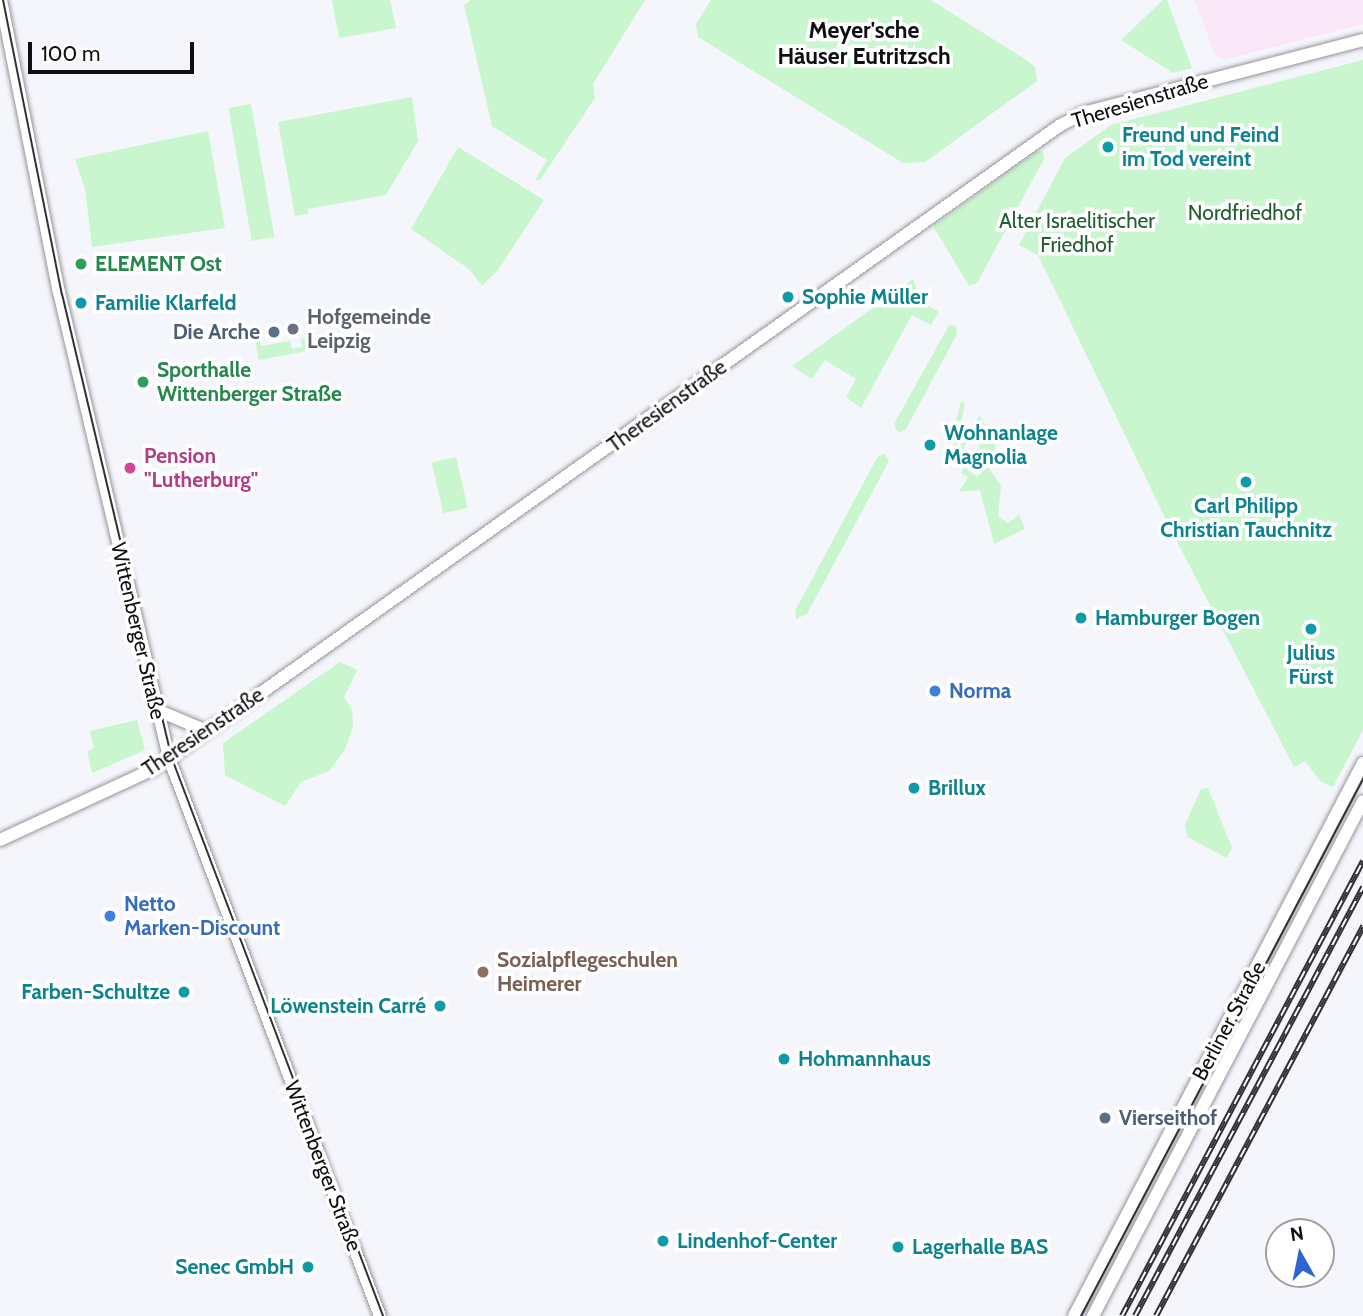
<!DOCTYPE html>
<html>
<head>
<meta charset="utf-8">
<style>
	body { margin:0 }
	#map { position:relative; width:1363px; height:1316px; overflow:hidden; background:#f5f6fb; font-family:Cabin,sans-serif }
	div>[style] { position:absolute }
	.commercial>* { inset:0; background:#f9e6f6 }
	.green>* { inset:0; background:#c9f5cf; transform-origin:0 0 }
	.round { border-radius:50% }
	.roads { filter:drop-shadow(0 0 2px #94959a) drop-shadow(0 0 2px #94959a) }
	.secondary>* { height:12px; margin:-6px; padding:0 6px; transform-origin:6px; border-radius:6px; background:#fff }
	.tram>* { height:2px; margin:-1px; padding:0 1px; transform-origin:1px; border-radius:1px; background:#313133 }
	.rail>* { height:6px; margin-top:-3px; transform-origin:0; background:repeating-linear-gradient(90deg,#fff 0 10px,#313133 0 20px); box-sizing:border-box; border-block:2px solid #313133 }
	.dots>* { width:19px; height:19px; translate:-50% -50%; box-sizing:border-box; border:4px solid #fff; border-radius:50% }
	span { translate:-50% -50%; white-space:nowrap; text-align:center; line-height:1.15; -webkit-text-stroke:7px #fff; paint-order:stroke }
	.street-label { font-size:21px; color:#0f0f11 }
	.culture-label { font-size:21px; color:#0d838f; font-weight:700 }
	.left { translate:0 -50%; text-align:left }
	.right { translate:-100% -50%; text-align:right }
	.park-label { font-size:21px; color:#205e30 }
	.leisure-label { font-size:21px; color:#27864d; font-weight:700 }
	.worship-label { font-size:21px; color:#5b616d; font-weight:700 }
	.service-label { font-size:21px; color:#4e5e75; font-weight:700 }
	.hotel-label { font-size:21px; color:#b23c85; font-weight:700 }
	.shop-label { font-size:21px; color:#366cbe; font-weight:700 }
	.education-label { font-size:21px; color:#785e54; font-weight:700 }
	.neighbourhood-label { font-size:23px; color:#0f0f11; font-weight:700 }
	.north { position:absolute; left:1265px; top:1218px; width:70px; height:70px; box-sizing:border-box; background:#fff; border:2px solid #9f9fa0; border-radius:50%; rotate:351deg; font-size:19px; font-weight:700; line-height:28px; text-align:center; color:#0f0f11 }
	.north::after { content:''; display:block; margin:auto; width:24px; height:32px; background:#2f65d3; clip-path:polygon(50% 0,100% 100%,50% 72%,0 100%) }
	.scale { position:absolute; left:28px; top:42px; width:166px; height:32px; box-sizing:border-box; border:4px solid #0f0f11; border-top:0; padding-left:9px; font-size:21px; line-height:24px; white-space:nowrap; color:#0f0f11; -webkit-text-stroke:5px #fff; paint-order:stroke }
</style>
</head>
<body>
<div id="map">
	<div class="commercial">
		<div style="clip-path:polygon(1195px 0,1363px 0,1363px 24px,1223px 60px,1214px 53px)"></div>
	</div>
	<div class="green">
		<div style="clip-path:polygon(332px 0,390px 0,396px 28px,339px 38px)"></div>
		<div style="clip-path:polygon(471px 0,645px 0,593px 84px,595px 98px,540px 180px,535px 180px,547px 160px,492px 126px,464px 5px)"></div>
		<div style="clip-path:polygon(711px 0,931px 0,1028px 61px,1035px 67px,1037px 81px,925px 162px,903px 163px,698px 37px,696px 24px)"></div>
		<div style="clip-path:polygon(1163px 0,1167px 0,1192px 68px,1173px 73px,1121px 40px)"></div>
		<div style="clip-path:polygon(1363px 60px,1363px 730px,1333px 787px,1320px 781px,1305px 761px,1294px 767px,1172px 532px,1038px 255px,1019px 245px,1065px 158px,1111px 125px)"></div>
		<div style="clip-path:polygon(412px 97px,418px 141px,386px 195px,308px 209px,308px 214px,295px 216px,278px 122px)"></div>
		<div style="left:251px;top:104px;width:135px;height:23px;rotate:80deg"></div>
		<div style="clip-path:polygon(208px 131px,225px 228px,92px 247px,85px 189px,75px 159px)"></div>
		<div style="clip-path:polygon(458px 147px,544px 200px,498px 270px,482px 286px,469px 269px,411px 229px)"></div>
		<div style="clip-path:polygon(1037px 151px,1043px 151px,1044px 159px,977px 283px,969px 286px,933px 226px)"></div>
		<div style="clip-path:polygon(913px 279px,922px 302px,939px 312px,931px 325px,912px 315px,861px 408px,846px 397px,856px 379px,825px 360px,812px 379px,792px 366px)"></div>
		<div style="clip-path:polygon(252px 325px,257px 325px,261px 346px,290px 341px,292px 349px,302px 347px,301px 339px,336px 337px,320px 339px,322px 348px,259px 360px)"></div>
		<div style="clip-path:polygon(949px 325px,956px 326px,957px 334px,906px 429px,898px 433px,894px 424px)"></div>
		<div style="clip-path:polygon(961px 401px,965px 404px,959px 431px,968px 440px,952px 468px,946px 465px,956px 446px,945px 439px,955px 426px)"></div>
		<div style="clip-path:polygon(980px 415px,988px 431px,976px 437px,971px 428px)"></div>
		<div class="round" style="left:979px;top:439px;width:16px;height:16px"></div>
		<div style="clip-path:polygon(885px 454px,889px 461px,807px 614px,796px 619px,795px 611px,878px 456px)"></div>
		<div style="left:456px;top:457px;width:52px;height:25px;rotate:77deg"></div>
		<div style="clip-path:polygon(964px 467px,977px 477px,988px 467px,1001px 486px,998px 516px,1008px 523px,1019px 515px,1025px 529px,994px 544px,980px 490px,959px 492px,968px 477px,961px 473px)"></div>
		<div style="clip-path:polygon(340px 662px,357px 670px,344px 697px,352px 710px,353px 727px,345px 750px,329px 771px,301px 782px,285px 806px,225px 775px,223px 743px)"></div>
		<div style="clip-path:polygon(137px 720px,145px 750px,92px 773px,87px 751px,94px 748px,90px 731px)"></div>
		<div style="clip-path:polygon(1208px 788px,1232px 848px,1227px 858px,1187px 837px,1185px 825px,1201px 789px)"></div>
	</div>
	<div class="roads">
		<div class="secondary">
			<div style="left:1px;top:0;width:298px;rotate:78.8deg"></div>
			<div style="left:59px;top:292px;width:479px;rotate:76.7deg"></div>
			<div style="left:169px;top:758px;width:597px;rotate:69.29deg"></div>
			<div style="left:157px;top:710px;width:54px;rotate:22.8deg"></div>
			<div style="left:0;top:840px;width:170px;rotate:-24.8deg"></div>
			<div style="left:154px;top:769px;width:1110px;rotate:-35.39deg"></div>
			<div style="left:1059px;top:126px;width:27px;rotate:-28deg"></div>
			<div style="left:1083px;top:113px;width:289px;rotate:-14.6deg"></div>
			<div style="left:1074px;top:1316px;width:624px;rotate:-62.41deg"></div>
			<div style="left:1093px;top:1316px;width:581px;rotate:-62.33deg"></div>
		</div>
	</div>
	<div class="tram">
		<div style="left:3px;top:0;width:300px;rotate:78.7deg"></div>
		<div style="left:62px;top:294px;width:475px;rotate:76.7deg"></div>
		<div style="left:171px;top:756px;width:599px;rotate:69.26deg"></div>
		<div style="left:1081px;top:1316px;width:607px;rotate:-62.29deg"></div>
	</div>
	<div class="rail">
		<div style="left:1122px;top:1316px;width:515px;rotate:-62.09deg"></div>
		<div style="left:1135px;top:1316px;width:486px;rotate:-62deg"></div>
		<div style="left:1156px;top:1316px;width:442px;rotate:-62deg"></div>
	</div>
	<div class="dots">
		<div style="left:1108px;top:147px;background:#0f9aa8"></div>
		<div style="left:81px;top:264px;background:#2e9e5b"></div>
		<div style="left:788px;top:297px;background:#0f9aa8"></div>
		<div style="left:81px;top:303px;background:#0f9aa8"></div>
		<div style="left:293px;top:329px;background:#6b7280"></div>
		<div style="left:274px;top:332px;background:#5c6f8a"></div>
		<div style="left:143px;top:382px;background:#2e9e5b"></div>
		<div style="left:930px;top:445px;background:#0f9aa8"></div>
		<div style="left:130px;top:468px;background:#d1479c"></div>
		<div style="left:1246px;top:482px;background:#0f9aa8"></div>
		<div style="left:1081px;top:618px;background:#0f9aa8"></div>
		<div style="left:1311px;top:629px;background:#0f9aa8"></div>
		<div style="left:935px;top:691px;background:#3f7fe0"></div>
		<div style="left:914px;top:788px;background:#0f9aa8"></div>
		<div style="left:110px;top:916px;background:#3f7fe0"></div>
		<div style="left:483px;top:972px;background:#8d6e63"></div>
		<div style="left:184px;top:992px;background:#0f9aa8"></div>
		<div style="left:440px;top:1006px;background:#0f9aa8"></div>
		<div style="left:784px;top:1059px;background:#0f9aa8"></div>
		<div style="left:1105px;top:1118px;background:#5c6f8a"></div>
		<div style="left:663px;top:1241px;background:#0f9aa8"></div>
		<div style="left:898px;top:1247px;background:#0f9aa8"></div>
		<div style="left:308px;top:1267px;background:#0f9aa8"></div>
	</div>
	<div class="street-label">
		<span style="left:1140px;top:101px;rotate:-17deg">Theresienstraße</span>
		<span style="left:667px;top:406px;rotate:-36deg">Theresienstraße</span>
		<span style="left:138px;top:631px;rotate:77deg">Wittenberger Straße</span>
		<span style="left:203px;top:732px;rotate:-34deg">Theresienstraße</span>
		<span style="left:1229px;top:1021px;rotate:-62deg">Berliner Straße</span>
		<span style="left:323px;top:1166px;rotate:69deg">Wittenberger Straße</span>
	</div>
	<div class="culture-label">
		<span class="left" style="left:1122px;top:147px">Freund und Feind<br>im Tod vereint</span>
		<span class="left" style="left:802px;top:297px">Sophie Müller</span>
		<span class="left" style="left:95px;top:303px">Familie Klarfeld</span>
		<span class="left" style="left:944px;top:445px">Wohnanlage<br>Magnolia</span>
		<span style="left:1246px;top:518px">Carl Philipp<br>Christian Tauchnitz</span>
		<span class="left" style="left:1095px;top:618px">Hamburger Bogen</span>
		<span style="left:1311px;top:665px">Julius<br>Fürst</span>
		<span class="left" style="left:928px;top:788px">Brillux</span>
		<span class="right" style="left:170px;top:992px">Farben-Schultze</span>
		<span class="right" style="left:426px;top:1006px">Löwenstein Carré</span>
		<span class="left" style="left:798px;top:1059px">Hohmannhaus</span>
		<span class="left" style="left:677px;top:1241px">Lindenhof-Center</span>
		<span class="left" style="left:912px;top:1247px">Lagerhalle BAS</span>
		<span class="right" style="left:294px;top:1267px">Senec GmbH</span>
	</div>
	<div class="park-label">
		<span style="left:1245px;top:213px">Nordfriedhof</span>
		<span style="left:1077px;top:233px">Alter Israelitischer<br>Friedhof</span>
	</div>
	<div class="leisure-label">
		<span class="left" style="left:95px;top:264px">ELEMENT Ost</span>
		<span class="left" style="left:157px;top:382px">Sporthalle<br>Wittenberger Straße</span>
	</div>
	<div class="worship-label">
		<span class="left" style="left:307px;top:329px">Hofgemeinde<br>Leipzig</span>
	</div>
	<div class="service-label">
		<span class="right" style="left:260px;top:332px">Die Arche</span>
		<span class="left" style="left:1119px;top:1118px">Vierseithof</span>
	</div>
	<div class="hotel-label">
		<span class="left" style="left:144px;top:468px">Pension<br>"Lutherburg"</span>
	</div>
	<div class="shop-label">
		<span class="left" style="left:949px;top:691px">Norma</span>
		<span class="left" style="left:124px;top:916px">Netto<br>Marken-Discount</span>
	</div>
	<div class="education-label">
		<span class="left" style="left:497px;top:972px">Sozialpflegeschulen<br>Heimerer</span>
	</div>
	<div class="neighbourhood-label">
		<span style="left:864px;top:43px">Meyer'sche<br>Häuser Eutritzsch</span>
	</div>
	<div class="north">N</div>
	<div class="scale">100 m</div>
</div>
</body>
</html>
